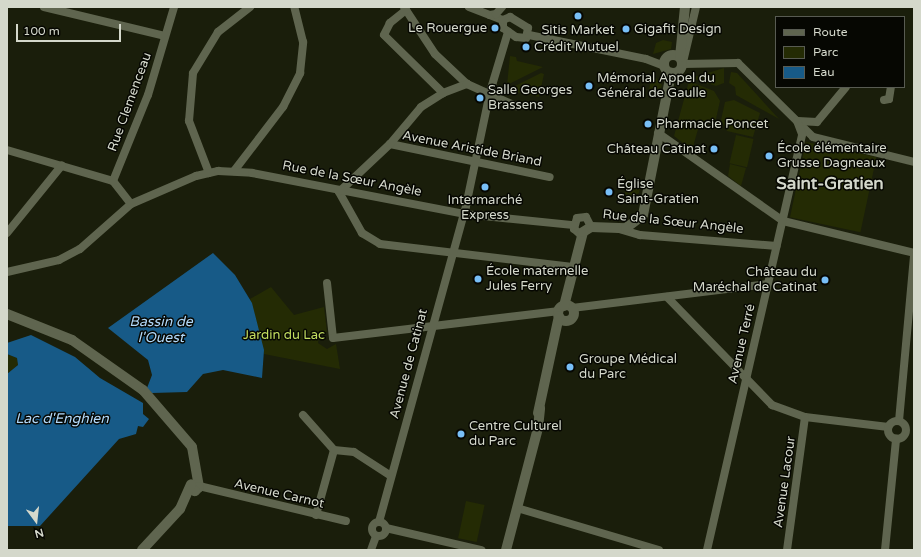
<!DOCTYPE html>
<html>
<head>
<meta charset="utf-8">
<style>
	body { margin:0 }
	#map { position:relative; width:921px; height:557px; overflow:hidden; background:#1a1e0b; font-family:"Varela Round",sans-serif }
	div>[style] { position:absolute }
	.green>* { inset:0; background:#242b04; transform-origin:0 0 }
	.water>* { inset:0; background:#175a87 }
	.street>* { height:8px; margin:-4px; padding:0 4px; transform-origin:4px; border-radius:4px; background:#5f654f }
	.street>.ring { margin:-4px; padding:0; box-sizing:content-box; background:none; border:8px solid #5f654f; border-radius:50% }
	.secondary>* { height:10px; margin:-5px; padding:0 5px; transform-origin:5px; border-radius:5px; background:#5f654f }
	.secondary>.ring { margin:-5px; padding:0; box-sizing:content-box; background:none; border:10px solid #5f654f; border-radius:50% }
	.dots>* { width:11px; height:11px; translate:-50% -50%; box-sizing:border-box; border:2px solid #060702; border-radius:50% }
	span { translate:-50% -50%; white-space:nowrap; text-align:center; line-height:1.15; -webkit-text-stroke:3px #060702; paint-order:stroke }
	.poi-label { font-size:13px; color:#d4d8cb }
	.right { translate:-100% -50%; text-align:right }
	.left { translate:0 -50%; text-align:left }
	.street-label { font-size:13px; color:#d4d8cb }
	.park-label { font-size:13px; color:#c3dd60 }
	.water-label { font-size:14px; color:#b1d8f9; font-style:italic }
	.district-label { font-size:17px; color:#d4d8cb; font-weight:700 }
	.frame { position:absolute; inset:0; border:8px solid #d4d8cb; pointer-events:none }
	.legend { position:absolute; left:775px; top:16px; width:130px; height:72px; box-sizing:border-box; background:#060702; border:1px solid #585b52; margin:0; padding:5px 7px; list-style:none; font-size:12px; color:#d4d8cb }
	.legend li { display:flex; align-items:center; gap:8px; height:20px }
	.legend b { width:20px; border:1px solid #585b52 }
	.north { position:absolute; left:16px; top:501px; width:40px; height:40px; -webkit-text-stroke:3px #060702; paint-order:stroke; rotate:165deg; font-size:11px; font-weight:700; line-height:16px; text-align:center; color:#d4d8cb }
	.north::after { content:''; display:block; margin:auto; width:14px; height:18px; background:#d4d8cb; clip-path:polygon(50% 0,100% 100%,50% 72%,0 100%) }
	.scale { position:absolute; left:16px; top:24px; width:105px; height:18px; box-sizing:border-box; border:2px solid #d4d8cb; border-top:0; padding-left:5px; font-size:12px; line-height:14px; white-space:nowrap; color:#d4d8cb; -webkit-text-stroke:3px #060702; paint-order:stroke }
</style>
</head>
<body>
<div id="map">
	<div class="green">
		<div style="clip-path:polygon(663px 40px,672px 42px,671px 49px,653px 54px,656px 43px)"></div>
		<div style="clip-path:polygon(510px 56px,516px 57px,517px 61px,543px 67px,507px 85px)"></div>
		<div style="clip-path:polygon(724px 68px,724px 83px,716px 86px,691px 78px)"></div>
		<div style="clip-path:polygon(731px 72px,737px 73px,779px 119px,736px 95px,735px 87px,729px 83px)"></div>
		<div style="clip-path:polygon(541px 73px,544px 74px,539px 97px,507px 90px)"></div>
		<div style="clip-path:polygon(652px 73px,662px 85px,660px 92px,649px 90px)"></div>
		<div style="clip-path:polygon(689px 81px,714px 91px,720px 101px,716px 119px,708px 121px,706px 127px,699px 126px,692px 150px,674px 136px)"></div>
		<div style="clip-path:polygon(734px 100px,760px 113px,753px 137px,727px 131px,721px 120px,725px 102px)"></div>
		<div style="left:736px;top:135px;width:18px;height:29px;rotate:13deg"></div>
		<div style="left:806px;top:142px;width:72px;height:77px;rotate:12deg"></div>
		<div style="clip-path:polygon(730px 164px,746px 168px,741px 186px,728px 176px)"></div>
		<div style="clip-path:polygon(623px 178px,641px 184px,639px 193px,623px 202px,626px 189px)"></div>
		<div style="clip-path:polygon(271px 287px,294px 315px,324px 307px,327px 332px,319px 336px,318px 343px,327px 349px,336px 344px,340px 369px,264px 354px,250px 299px)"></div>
		<div style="clip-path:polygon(7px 354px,17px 358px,18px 365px,7px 374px)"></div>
		<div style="left:466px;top:501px;width:19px;height:38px;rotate:12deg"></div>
	</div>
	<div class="water">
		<div style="clip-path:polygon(213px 253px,235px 275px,252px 303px,264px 350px,262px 378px,223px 370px,203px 374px,187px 392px,152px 393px,147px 388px,152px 375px,148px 360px,108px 328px)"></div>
		<div style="clip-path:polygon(31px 335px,75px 357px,100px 378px,143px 403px,143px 414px,149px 419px,143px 427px,138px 426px,136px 434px,119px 439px,40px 526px,7px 526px,7px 374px,18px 365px,17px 358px,7px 354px,7px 343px)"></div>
	</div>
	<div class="street">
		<div style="left:44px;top:7px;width:124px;rotate:13.5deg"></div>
		<div style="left:404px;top:7px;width:56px;rotate:56.6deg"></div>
		<div style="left:435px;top:54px;width:44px;rotate:43.2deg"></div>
		<div style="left:469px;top:7px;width:36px;rotate:21deg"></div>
		<div style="left:406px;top:10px;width:21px;rotate:141deg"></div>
		<div style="left:390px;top:23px;width:13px;rotate:117deg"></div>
		<div style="left:384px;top:35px;width:83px;rotate:44.5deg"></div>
		<div style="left:490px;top:15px;width:6px;rotate:-9deg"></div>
		<div style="left:496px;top:14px;width:9px;rotate:-49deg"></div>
		<div style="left:510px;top:17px;width:21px;rotate:31deg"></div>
		<div style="left:528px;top:28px;width:10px;rotate:101deg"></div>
		<div style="left:526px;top:38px;width:10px;rotate:-174deg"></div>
		<div style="left:516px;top:37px;width:16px;rotate:-145deg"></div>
		<div style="left:503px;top:28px;width:8px;rotate:-90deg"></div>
		<div style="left:503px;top:20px;width:8px;rotate:-23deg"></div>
		<div style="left:529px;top:35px;width:119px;rotate:11.6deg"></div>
		<div style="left:646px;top:59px;width:19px;rotate:21deg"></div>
		<div style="left:683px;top:62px;width:57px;rotate:-76.7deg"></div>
		<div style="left:683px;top:64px;width:55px;rotate:-1deg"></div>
		<div style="left:738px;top:63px;width:105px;rotate:44.6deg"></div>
		<div style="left:813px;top:137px;width:104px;rotate:13.9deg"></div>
		<div style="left:884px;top:100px;width:5px;rotate:-11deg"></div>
		<div style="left:889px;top:99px;width:12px;rotate:-81deg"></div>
		<div style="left:798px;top:121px;width:19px;rotate:3deg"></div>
		<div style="left:817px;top:122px;width:45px;rotate:-50.4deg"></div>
		<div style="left:658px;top:133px;width:153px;rotate:35.1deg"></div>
		<div style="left:783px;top:221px;width:135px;rotate:13.7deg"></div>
		<div style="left:390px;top:144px;width:163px;rotate:11.7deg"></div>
		<div style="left:7px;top:150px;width:110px;rotate:16.3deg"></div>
		<div style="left:113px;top:181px;width:29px;rotate:52deg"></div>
		<div style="left:234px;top:171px;width:81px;rotate:-52.6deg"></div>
		<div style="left:283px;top:107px;width:38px;rotate:-63deg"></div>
		<div style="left:300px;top:73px;width:31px;rotate:-84deg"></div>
		<div style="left:303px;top:42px;width:36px;rotate:-104deg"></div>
		<div style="left:209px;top:173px;width:56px;rotate:-111deg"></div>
		<div style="left:189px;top:121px;width:48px;rotate:-85.2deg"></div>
		<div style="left:193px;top:73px;width:48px;rotate:-58.6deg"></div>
		<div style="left:218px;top:32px;width:41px;rotate:-38deg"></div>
		<div style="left:113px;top:181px;width:93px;rotate:-67.9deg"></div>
		<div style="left:148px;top:95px;width:92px;rotate:-73.5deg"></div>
		<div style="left:339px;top:192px;width:47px;rotate:60.7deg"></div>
		<div style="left:362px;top:233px;width:21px;rotate:31deg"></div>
		<div style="left:380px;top:244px;width:194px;rotate:6.8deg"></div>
		<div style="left:339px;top:192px;width:70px;rotate:-43.3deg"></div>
		<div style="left:390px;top:144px;width:48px;rotate:-50deg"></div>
		<div style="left:421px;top:107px;width:26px;rotate:-32deg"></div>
		<div style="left:443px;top:93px;width:26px;rotate:-21deg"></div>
		<div style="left:467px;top:84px;width:54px;rotate:24.2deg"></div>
		<div style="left:619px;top:229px;width:22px;rotate:16deg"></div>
		<div style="left:640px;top:235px;width:137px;rotate:4.6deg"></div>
		<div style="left:7px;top:233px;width:87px;rotate:-51deg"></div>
		<div style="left:581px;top:235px;width:9px;rotate:-139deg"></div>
		<div style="left:574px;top:229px;width:11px;rotate:-75deg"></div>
		<div style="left:577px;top:218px;width:9px;rotate:-6deg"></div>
		<div style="left:586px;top:217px;width:11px;rotate:63deg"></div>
		<div style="left:7px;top:272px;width:53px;rotate:-13deg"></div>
		<div style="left:59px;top:260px;width:24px;rotate:-28deg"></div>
		<div style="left:80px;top:249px;width:68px;rotate:-41.4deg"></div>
		<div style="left:131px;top:204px;width:71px;rotate:-23.3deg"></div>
		<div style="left:196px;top:176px;width:23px;rotate:-13deg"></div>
		<div style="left:218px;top:171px;width:34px;rotate:3deg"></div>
		<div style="left:252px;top:173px;width:216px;rotate:10.9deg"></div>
		<div style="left:464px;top:214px;width:110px;rotate:5.8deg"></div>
		<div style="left:327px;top:283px;width:55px;rotate:83.8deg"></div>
		<div style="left:333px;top:338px;width:228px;rotate:-6.8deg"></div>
		<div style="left:667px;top:297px;width:151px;rotate:45.8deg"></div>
		<div style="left:772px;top:405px;width:35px;rotate:20deg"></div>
		<div style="left:805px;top:417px;width:84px;rotate:6.9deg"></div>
		<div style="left:572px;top:308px;width:196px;rotate:-7deg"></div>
		<div style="left:303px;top:415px;width:47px;rotate:48.5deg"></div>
		<div class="ring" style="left:888px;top:421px;width:10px;height:10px"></div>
		<div style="left:899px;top:421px;width:165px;rotate:-84.8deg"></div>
		<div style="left:199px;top:486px;width:151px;rotate:13.4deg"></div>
		<div style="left:517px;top:508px;width:148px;rotate:16.5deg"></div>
		<div style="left:316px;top:515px;width:67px;rotate:-74.5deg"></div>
		<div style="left:334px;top:450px;width:20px;rotate:6deg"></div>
		<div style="left:354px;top:452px;width:44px;rotate:33deg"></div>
		<div class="ring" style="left:372px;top:522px;width:6px;height:6px"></div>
		<div style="left:379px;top:522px;width:328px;rotate:-74.6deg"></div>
		<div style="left:466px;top:206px;width:116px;rotate:-78.1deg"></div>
		<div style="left:490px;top:92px;width:63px;rotate:-73.3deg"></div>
		<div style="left:386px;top:528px;width:98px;rotate:13deg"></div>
		<div style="left:371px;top:550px;width:15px;rotate:-70deg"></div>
		<div style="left:707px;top:550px;width:427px;rotate:-77.1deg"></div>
		<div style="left:802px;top:134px;width:14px;rotate:-111deg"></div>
		<div style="left:787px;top:550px;width:134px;rotate:-82.3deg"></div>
		<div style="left:885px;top:550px;width:112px;rotate:-84.3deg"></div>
	</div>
	<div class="secondary">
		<div class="ring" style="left:664px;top:55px;width:8px;height:8px"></div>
		<div style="left:680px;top:57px;width:50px;rotate:-84.3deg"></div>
		<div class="ring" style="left:558px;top:305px;width:6px;height:6px"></div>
		<div style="left:564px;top:306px;width:76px;rotate:-75.6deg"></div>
		<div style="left:583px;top:232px;width:9px;rotate:-32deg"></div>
		<div style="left:591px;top:227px;width:35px;rotate:2deg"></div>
		<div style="left:626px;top:228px;width:21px;rotate:-37deg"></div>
		<div style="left:643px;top:215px;width:145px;rotate:-78.8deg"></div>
		<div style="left:7px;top:314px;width:70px;rotate:21.8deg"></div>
		<div style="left:72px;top:340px;width:87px;rotate:35.2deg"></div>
		<div style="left:143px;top:390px;width:75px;rotate:49.3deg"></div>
		<div style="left:192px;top:447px;width:41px;rotate:80.1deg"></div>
		<div style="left:199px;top:487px;width:6px;rotate:135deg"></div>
		<div style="left:195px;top:491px;width:6px;rotate:-149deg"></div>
		<div style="left:538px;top:413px;width:99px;rotate:-77.8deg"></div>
		<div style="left:142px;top:550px;width:56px;rotate:-47.2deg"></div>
		<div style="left:180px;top:509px;width:27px;rotate:-66deg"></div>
		<div style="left:506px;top:550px;width:126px;rotate:-75.3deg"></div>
		<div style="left:538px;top:428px;width:20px;rotate:-84deg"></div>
	</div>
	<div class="dots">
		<div style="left:578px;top:16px;background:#78bff7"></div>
		<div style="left:495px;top:28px;background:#78bff7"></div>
		<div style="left:626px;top:29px;background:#78bff7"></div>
		<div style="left:526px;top:47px;background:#78bff7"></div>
		<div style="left:589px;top:86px;background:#78bff7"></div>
		<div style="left:480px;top:98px;background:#78bff7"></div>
		<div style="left:648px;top:124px;background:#78bff7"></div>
		<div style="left:714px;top:149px;background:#78bff7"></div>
		<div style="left:769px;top:156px;background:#78bff7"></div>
		<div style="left:485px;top:187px;background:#78bff7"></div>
		<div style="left:609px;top:192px;background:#78bff7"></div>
		<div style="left:478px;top:279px;background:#78bff7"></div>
		<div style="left:825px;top:280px;background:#78bff7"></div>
		<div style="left:570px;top:367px;background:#78bff7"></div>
		<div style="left:461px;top:434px;background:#78bff7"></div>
	</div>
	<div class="poi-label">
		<span class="right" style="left:487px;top:28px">Le Rouergue</span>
		<span class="left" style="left:634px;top:29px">Gigafit Design</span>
		<span style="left:578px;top:30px">Sitis Market</span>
		<span class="left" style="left:534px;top:47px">Crédit Mutuel</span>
		<span class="left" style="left:597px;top:86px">Mémorial Appel du<br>Général de Gaulle</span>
		<span class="left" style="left:488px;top:98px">Salle Georges<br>Brassens</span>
		<span class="left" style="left:656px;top:124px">Pharmacie Poncet</span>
		<span class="right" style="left:706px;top:149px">Château Catinat</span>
		<span class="left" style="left:777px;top:156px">École élémentaire<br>Grusse Dagneaux</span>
		<span class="left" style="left:617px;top:192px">Église<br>Saint-Gratien</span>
		<span style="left:485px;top:208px">Intermarché<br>Express</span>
		<span class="left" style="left:486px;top:279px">École maternelle<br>Jules Ferry</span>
		<span class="right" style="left:817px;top:280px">Château du<br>Maréchal de Catinat</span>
		<span class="left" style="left:579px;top:367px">Groupe Médical<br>du Parc</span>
		<span class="left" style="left:469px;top:434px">Centre Culturel<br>du Parc</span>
	</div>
	<div class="street-label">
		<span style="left:130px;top:102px;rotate:-70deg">Rue Clemenceau</span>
		<span style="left:472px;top:149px;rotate:11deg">Avenue Aristide Briand</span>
		<span style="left:352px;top:179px;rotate:11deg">Rue de la Sœur Angèle</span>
		<span style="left:673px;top:222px;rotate:6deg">Rue de la Sœur Angèle</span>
		<span style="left:742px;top:344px;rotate:-77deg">Avenue Terré</span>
		<span style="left:409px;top:364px;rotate:-75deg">Avenue de Catinat</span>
		<span style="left:785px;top:482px;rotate:-82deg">Avenue Lacour</span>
		<span style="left:279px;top:494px;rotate:13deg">Avenue Carnot</span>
	</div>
	<div class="park-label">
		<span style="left:284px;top:335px">Jardin du Lac</span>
	</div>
	<div class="water-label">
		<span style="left:161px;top:330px">Bassin de<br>l'Ouest</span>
		<span style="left:62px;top:419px">Lac d'Enghien</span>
	</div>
	<div class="district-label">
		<span style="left:830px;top:184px">Saint-Gratien</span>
	</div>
	<div class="frame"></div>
	<ul class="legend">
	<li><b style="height:5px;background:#5f654f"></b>Route</li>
	<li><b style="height:11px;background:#242b04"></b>Parc</li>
	<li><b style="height:11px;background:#175a87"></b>Eau</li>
	</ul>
	<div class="north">N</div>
	<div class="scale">100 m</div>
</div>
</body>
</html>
